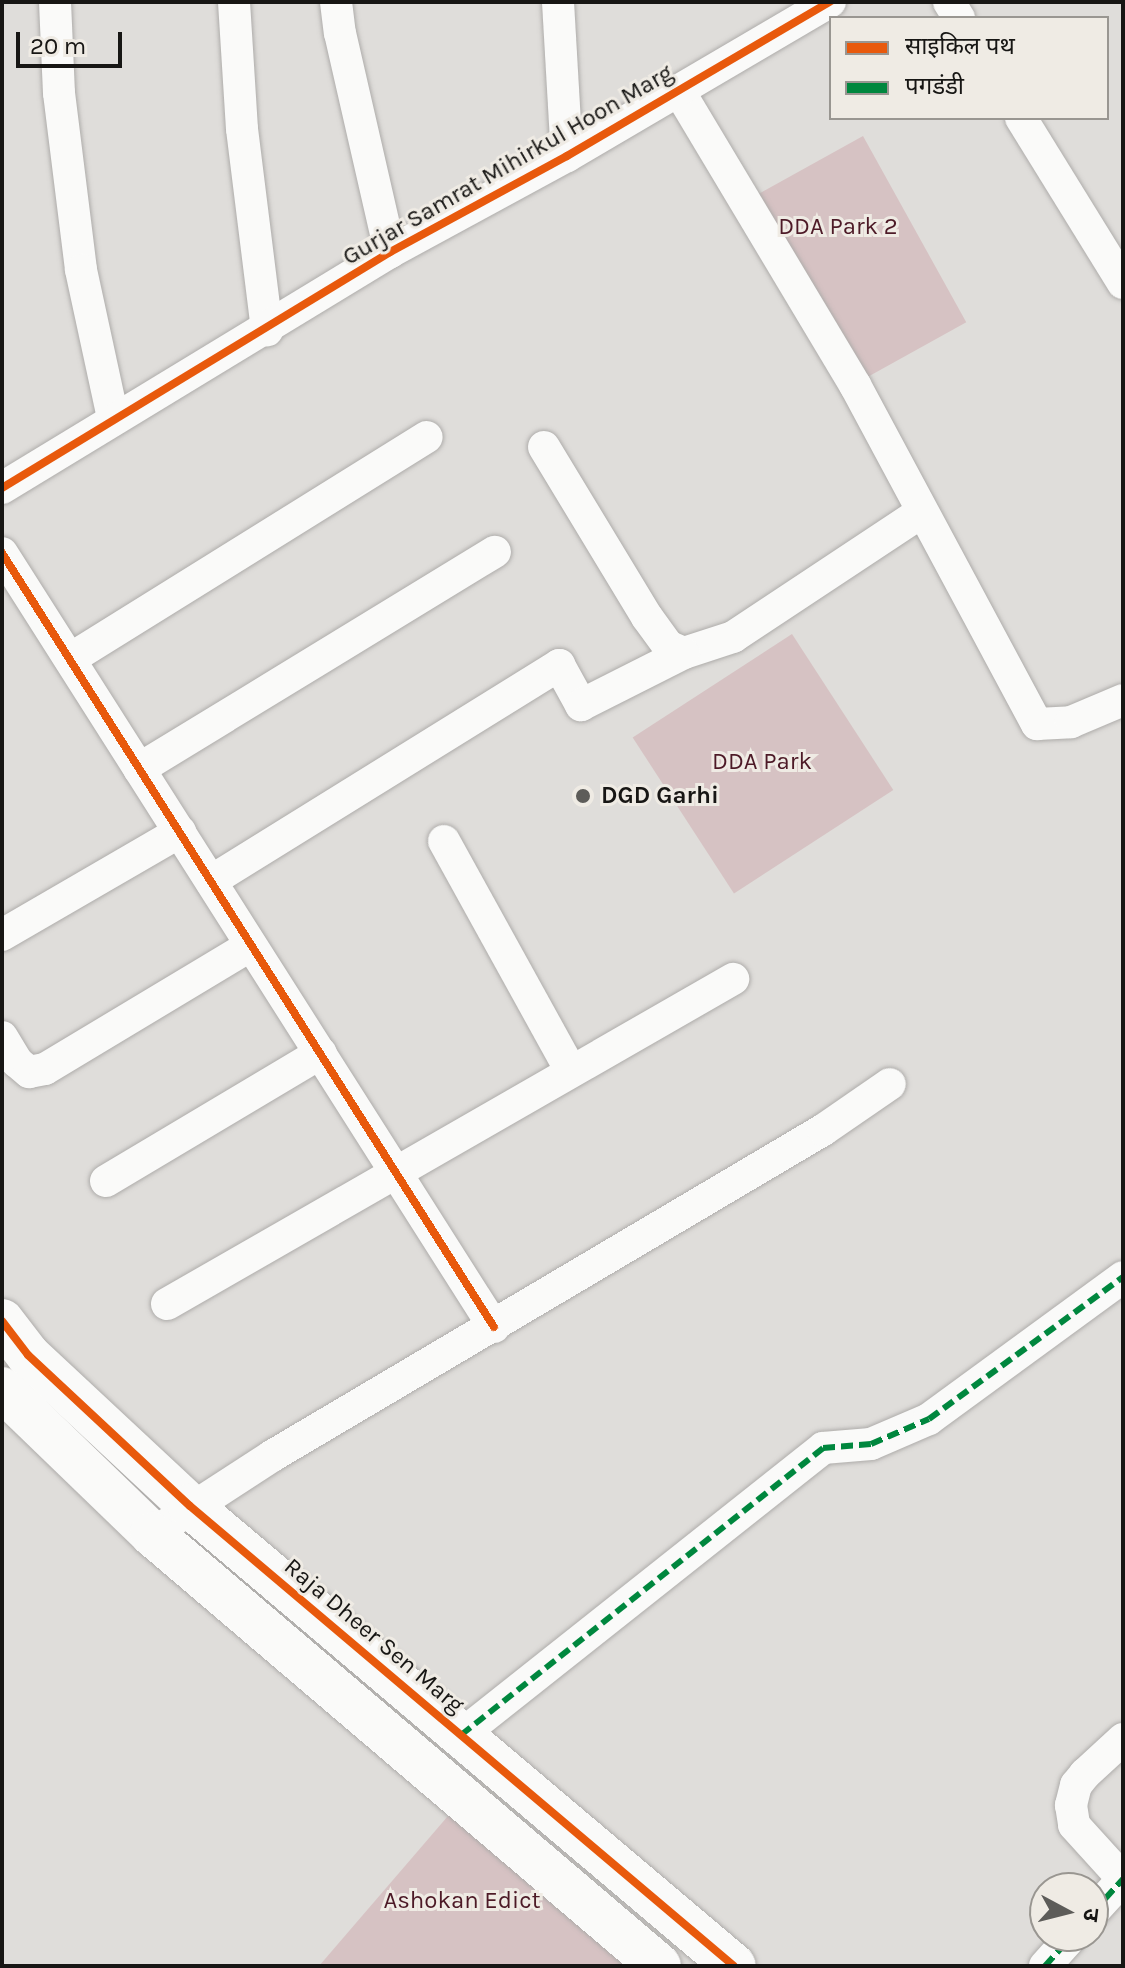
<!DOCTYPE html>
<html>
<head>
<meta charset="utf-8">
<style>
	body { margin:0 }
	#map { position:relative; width:1125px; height:1968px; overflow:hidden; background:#dfddda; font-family:Karla,"Noto Sans Devanagari",sans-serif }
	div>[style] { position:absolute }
	.green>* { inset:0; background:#d6c2c3; transform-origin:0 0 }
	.roads { filter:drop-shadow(0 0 2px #aeacaa) drop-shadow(0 0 2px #aeacaa) }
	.street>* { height:32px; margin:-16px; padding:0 16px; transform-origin:16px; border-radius:16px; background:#fafaf9 }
	.secondary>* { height:44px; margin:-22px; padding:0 22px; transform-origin:22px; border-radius:22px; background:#fafaf9 }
	.quiet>* { height:6px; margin-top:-3px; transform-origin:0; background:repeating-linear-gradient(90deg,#00873e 0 12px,transparent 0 18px) }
	.cycleway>* { height:8px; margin:-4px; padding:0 4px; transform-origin:4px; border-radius:4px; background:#e8590c }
	.dots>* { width:22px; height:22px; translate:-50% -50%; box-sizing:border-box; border:4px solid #efebe4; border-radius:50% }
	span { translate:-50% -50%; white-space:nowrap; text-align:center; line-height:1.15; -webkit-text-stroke:6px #efebe4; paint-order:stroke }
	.street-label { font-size:24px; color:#171614 }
	.park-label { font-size:24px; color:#4d1a27 }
	.poi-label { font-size:24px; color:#171614; font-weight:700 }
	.left { translate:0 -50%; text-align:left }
	.frame { position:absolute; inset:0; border:4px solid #171614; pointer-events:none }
	.legend { position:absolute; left:829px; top:16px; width:280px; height:104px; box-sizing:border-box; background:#efebe4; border:2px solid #999691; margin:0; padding:10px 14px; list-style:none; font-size:24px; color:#171614 }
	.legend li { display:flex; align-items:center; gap:16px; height:40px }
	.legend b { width:40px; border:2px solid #999691 }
	.north { position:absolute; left:1029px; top:1872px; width:80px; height:80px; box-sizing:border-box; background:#efebe4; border:2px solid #999691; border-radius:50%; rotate:97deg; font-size:22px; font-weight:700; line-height:32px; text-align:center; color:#171614 }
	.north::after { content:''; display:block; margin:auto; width:28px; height:36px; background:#5d5c59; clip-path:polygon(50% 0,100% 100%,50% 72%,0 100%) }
	.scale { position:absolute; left:16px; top:32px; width:106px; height:36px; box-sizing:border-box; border:4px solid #171614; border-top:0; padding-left:10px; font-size:24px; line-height:28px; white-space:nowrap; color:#171614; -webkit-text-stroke:6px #efebe4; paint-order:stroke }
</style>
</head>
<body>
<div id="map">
	<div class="green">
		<div style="left:863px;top:136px;width:213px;height:134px;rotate:61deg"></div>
		<div style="left:792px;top:634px;width:186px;height:190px;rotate:57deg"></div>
		<div style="clip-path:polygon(454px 1809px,638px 1966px,319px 1966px)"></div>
	</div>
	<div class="roads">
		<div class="street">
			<div style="left:55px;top:2px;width:91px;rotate:87.5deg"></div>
			<div style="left:59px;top:93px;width:178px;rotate:82.9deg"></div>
			<div style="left:81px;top:270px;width:151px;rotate:77.8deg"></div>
			<div style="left:234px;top:2px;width:127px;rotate:86.4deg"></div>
			<div style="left:242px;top:129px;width:203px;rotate:82.9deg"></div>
			<div style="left:336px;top:2px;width:31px;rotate:83deg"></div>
			<div style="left:340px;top:33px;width:225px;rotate:77.1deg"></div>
			<div style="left:558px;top:2px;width:154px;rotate:86.7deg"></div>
			<div style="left:949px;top:2px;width:19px;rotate:58deg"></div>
			<div style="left:679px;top:91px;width:343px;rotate:59.1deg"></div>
			<div style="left:855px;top:385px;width:385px;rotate:61.8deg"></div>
			<div style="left:1037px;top:724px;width:34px;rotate:-3deg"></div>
			<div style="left:1071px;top:722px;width:56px;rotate:-22.9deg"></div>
			<div style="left:1021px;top:118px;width:194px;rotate:58.3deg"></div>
			<div style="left:544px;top:447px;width:199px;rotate:58.8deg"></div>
			<div style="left:647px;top:617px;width:36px;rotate:54deg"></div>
			<div style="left:668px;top:646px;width:17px;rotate:24deg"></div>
			<div style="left:684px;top:653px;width:52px;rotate:-18.1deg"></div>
			<div style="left:733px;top:637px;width:227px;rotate:-33.5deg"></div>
			<div style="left:2px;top:488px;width:454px;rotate:-31.3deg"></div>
			<div style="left:390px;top:252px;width:201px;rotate:-28.5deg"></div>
			<div style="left:567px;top:156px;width:305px;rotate:-30.4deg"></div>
			<div style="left:2px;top:553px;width:917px;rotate:57.56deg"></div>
			<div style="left:70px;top:659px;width:420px;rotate:-31.9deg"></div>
			<div style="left:139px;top:769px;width:417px;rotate:-31.4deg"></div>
			<div style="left:444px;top:841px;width:263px;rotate:61.1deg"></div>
			<div style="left:211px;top:881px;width:410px;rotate:-31.8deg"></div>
			<div style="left:559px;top:665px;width:46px;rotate:61.2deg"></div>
			<div style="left:581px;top:705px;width:115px;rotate:-26.8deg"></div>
			<div style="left:2px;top:935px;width:206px;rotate:-30.1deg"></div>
			<div style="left:2px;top:1037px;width:29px;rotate:59deg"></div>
			<div style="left:17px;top:1062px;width:16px;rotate:40deg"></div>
			<div style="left:29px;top:1072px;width:16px;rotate:-11deg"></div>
			<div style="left:45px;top:1069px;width:240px;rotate:-31deg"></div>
			<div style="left:106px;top:1181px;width:250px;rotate:-30.8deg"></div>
			<div style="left:167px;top:1304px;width:653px;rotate:-29.86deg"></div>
			<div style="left:152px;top:1534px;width:143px;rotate:-33deg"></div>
			<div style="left:272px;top:1456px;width:640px;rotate:-30.61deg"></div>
			<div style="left:823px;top:1130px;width:81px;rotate:-34.5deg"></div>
			<div style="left:461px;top:1735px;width:462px;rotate:-38.4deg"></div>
			<div style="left:823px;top:1448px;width:48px;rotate:-4.8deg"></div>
			<div style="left:871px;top:1444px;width:63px;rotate:-23.3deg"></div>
			<div style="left:929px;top:1419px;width:240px;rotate:-36.2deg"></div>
			<div style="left:1123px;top:1739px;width:52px;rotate:137.4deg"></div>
			<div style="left:1085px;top:1774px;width:14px;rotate:129deg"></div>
			<div style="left:1076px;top:1785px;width:21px;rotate:104deg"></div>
			<div style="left:1071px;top:1805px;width:20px;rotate:81deg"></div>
			<div style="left:1074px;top:1825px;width:73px;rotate:47.8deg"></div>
			<div style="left:1093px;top:1912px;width:45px;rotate:-47.7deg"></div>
			<div style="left:1045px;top:1966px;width:40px;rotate:-48deg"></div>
		</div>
		<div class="secondary">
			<div style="left:2px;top:1321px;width:43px;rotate:52.6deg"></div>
			<div style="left:28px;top:1355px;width:221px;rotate:43deg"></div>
			<div style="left:190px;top:1506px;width:712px;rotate:40.22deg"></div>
			<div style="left:2px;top:1389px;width:209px;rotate:44deg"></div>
			<div style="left:152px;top:1534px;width:666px;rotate:40.43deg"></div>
		</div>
	</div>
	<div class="quiet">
		<div style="left:461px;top:1735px;width:462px;rotate:-38.4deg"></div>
		<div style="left:823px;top:1448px;width:48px;rotate:-4.8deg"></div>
		<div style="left:871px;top:1444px;width:63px;rotate:-23.3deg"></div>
		<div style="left:929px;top:1419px;width:240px;rotate:-36.2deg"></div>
		<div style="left:1093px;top:1912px;width:45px;rotate:-47.7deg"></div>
		<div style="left:1045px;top:1966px;width:40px;rotate:-48deg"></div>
	</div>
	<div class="cycleway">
		<div style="left:2px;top:488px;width:454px;rotate:-31.3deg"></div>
		<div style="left:390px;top:252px;width:201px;rotate:-28.5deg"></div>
		<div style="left:567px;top:156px;width:305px;rotate:-30.4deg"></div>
		<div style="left:2px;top:553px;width:917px;rotate:57.56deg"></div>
		<div style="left:2px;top:1321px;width:43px;rotate:52.6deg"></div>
		<div style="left:28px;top:1355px;width:221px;rotate:43deg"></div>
		<div style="left:190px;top:1506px;width:712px;rotate:40.22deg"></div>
	</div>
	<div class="dots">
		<div style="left:583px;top:796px;background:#5d5c59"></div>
	</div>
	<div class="street-label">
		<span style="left:508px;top:165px;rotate:-30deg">Gurjar Samrat Mihirkul Hoon Marg</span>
		<span style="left:374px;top:1636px;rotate:40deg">Raja Dheer Sen Marg</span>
	</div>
	<div class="park-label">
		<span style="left:838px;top:227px">DDA Park 2</span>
		<span style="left:762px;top:762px">DDA Park</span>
		<span style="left:462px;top:1901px">Ashokan Edict</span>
	</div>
	<div class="poi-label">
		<span class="left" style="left:601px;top:796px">DGD Garhi</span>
	</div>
	<div class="frame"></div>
	<ul class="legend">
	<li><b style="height:10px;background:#e8590c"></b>साइकिल पथ</li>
	<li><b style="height:10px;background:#00873e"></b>पगडंडी</li>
	</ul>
	<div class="north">उ</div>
	<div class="scale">20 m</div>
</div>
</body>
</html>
